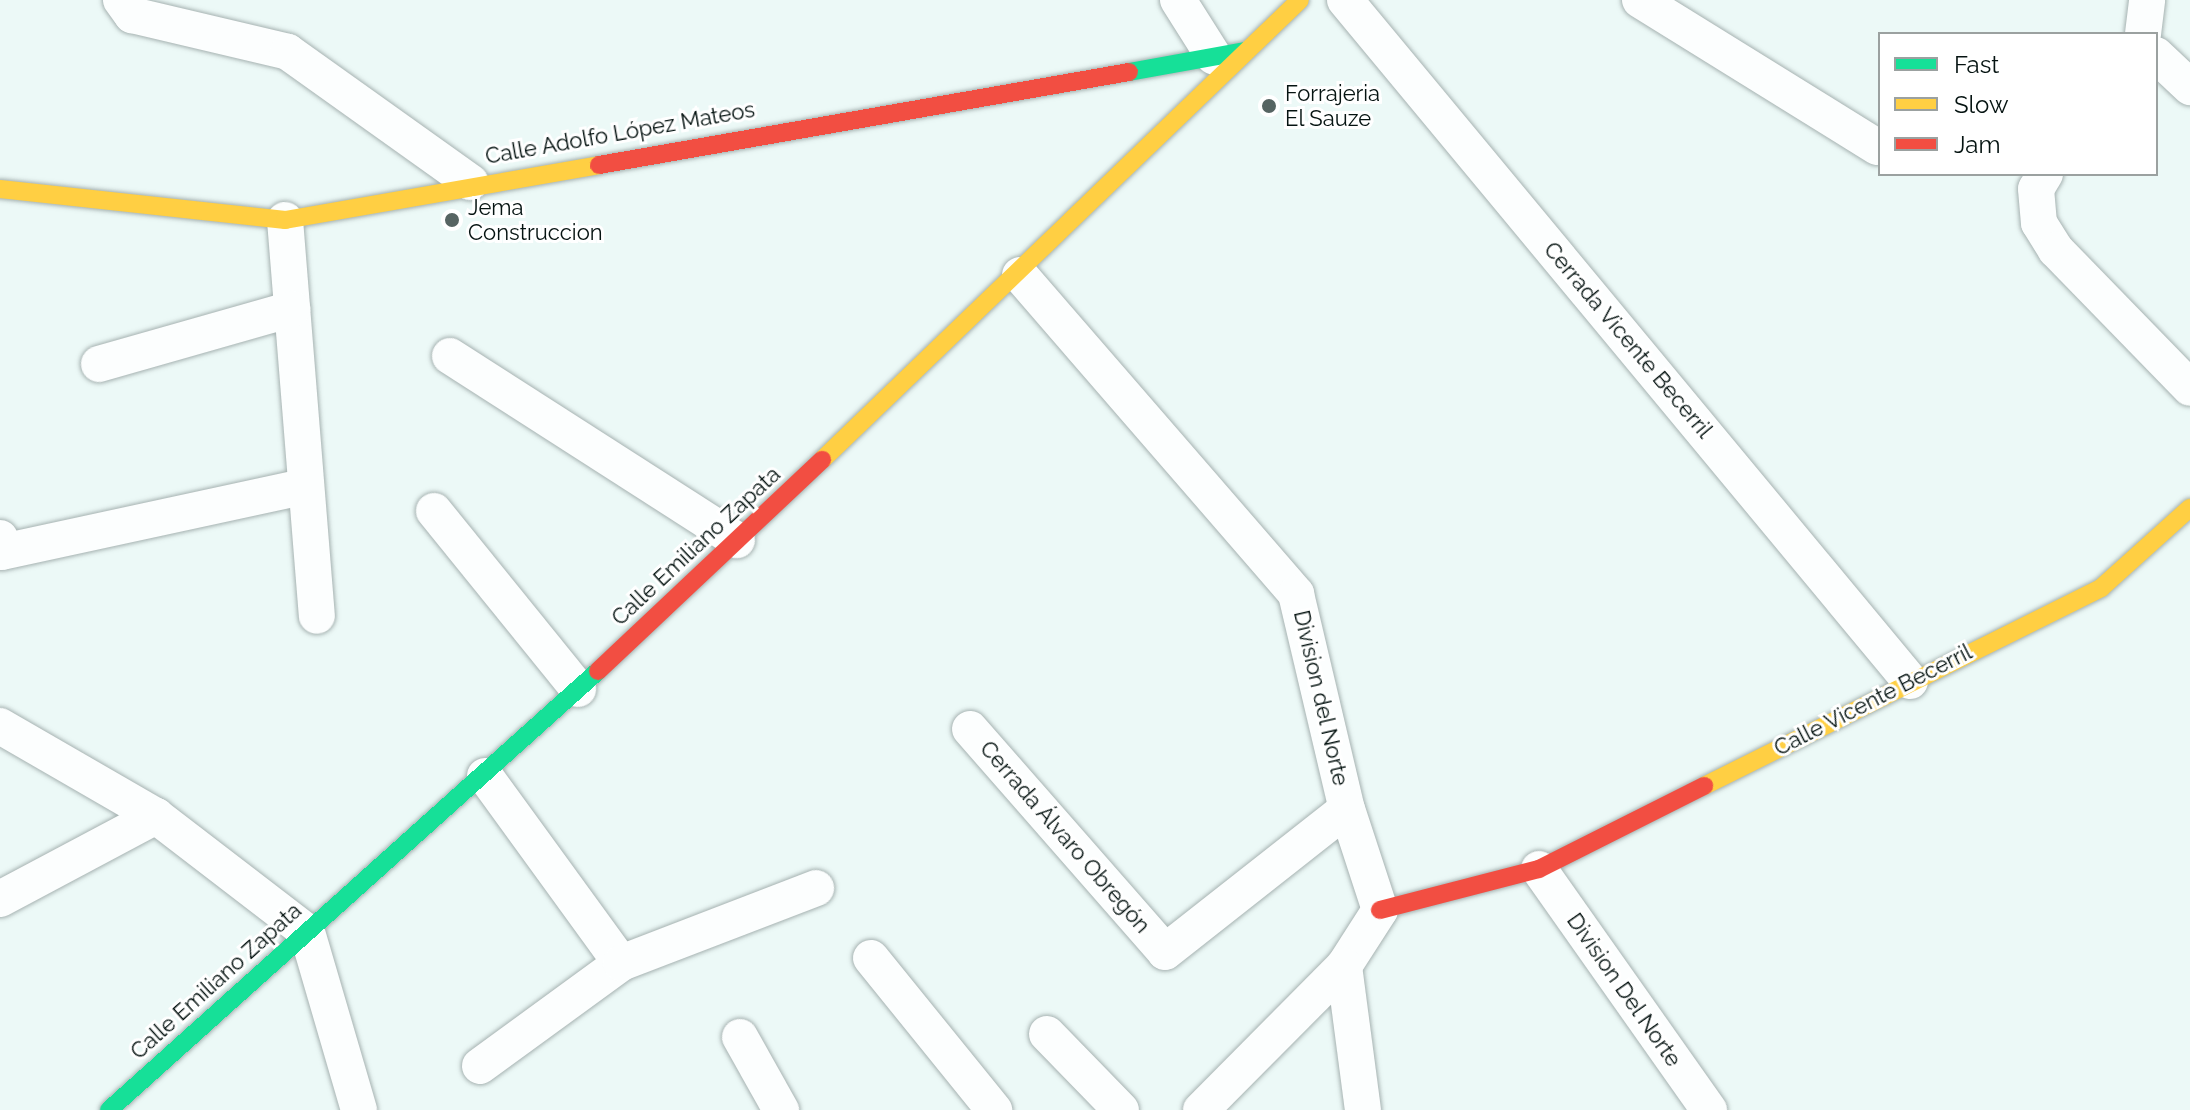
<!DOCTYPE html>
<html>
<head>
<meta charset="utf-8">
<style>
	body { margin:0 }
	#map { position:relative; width:2190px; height:1110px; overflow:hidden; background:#ecf9f7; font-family:Raleway,sans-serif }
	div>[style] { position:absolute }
	.roads { filter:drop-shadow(0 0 2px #a6b2b1) drop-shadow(0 0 2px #a6b2b1) }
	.street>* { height:36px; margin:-18px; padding:0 18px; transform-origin:18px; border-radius:18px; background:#fcfefe }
	.fast>* { height:18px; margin:-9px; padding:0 9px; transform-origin:9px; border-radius:9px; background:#16e098 }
	.slow>* { height:18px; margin:-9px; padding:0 9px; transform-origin:9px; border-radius:9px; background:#ffcf43 }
	.jam>* { height:18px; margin:-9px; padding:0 9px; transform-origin:9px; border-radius:9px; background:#f24e42 }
	.dots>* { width:22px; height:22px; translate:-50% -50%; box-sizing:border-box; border:4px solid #fff; border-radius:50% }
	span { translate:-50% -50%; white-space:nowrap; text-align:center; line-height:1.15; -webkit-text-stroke:6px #fff; paint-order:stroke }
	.poi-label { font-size:22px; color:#051311 }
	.left { translate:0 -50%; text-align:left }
	.street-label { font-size:22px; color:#051311 }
	.legend { position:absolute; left:1878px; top:32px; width:280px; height:144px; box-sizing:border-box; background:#fff; border:2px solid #9ba1a0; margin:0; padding:10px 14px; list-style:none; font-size:24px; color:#051311 }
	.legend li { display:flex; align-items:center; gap:16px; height:40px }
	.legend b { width:40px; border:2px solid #9ba1a0 }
</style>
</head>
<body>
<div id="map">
	<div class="roads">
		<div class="street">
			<div style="left:121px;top:0;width:19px;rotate:54deg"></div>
			<div style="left:132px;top:15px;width:160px;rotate:13.3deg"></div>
			<div style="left:288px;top:52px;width:224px;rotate:35.5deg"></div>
			<div style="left:1178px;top:0;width:67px;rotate:57.7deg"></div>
			<div style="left:1345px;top:0;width:885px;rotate:50.32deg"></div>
			<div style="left:1640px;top:0;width:279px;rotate:31.8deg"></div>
			<div style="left:2143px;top:34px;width:34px;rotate:-83deg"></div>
			<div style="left:2156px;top:55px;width:47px;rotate:43.3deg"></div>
			<div style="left:2045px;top:174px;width:17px;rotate:121deg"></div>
			<div style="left:2036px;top:189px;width:34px;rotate:85deg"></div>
			<div style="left:2039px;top:223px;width:32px;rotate:58deg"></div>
			<div style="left:2056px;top:250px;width:192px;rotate:45.8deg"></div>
			<div style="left:285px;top:220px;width:397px;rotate:85.4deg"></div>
			<div style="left:1020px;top:275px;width:422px;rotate:49.1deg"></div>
			<div style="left:1296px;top:594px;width:221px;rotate:76.7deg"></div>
			<div style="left:1347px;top:809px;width:106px;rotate:71.9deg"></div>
			<div style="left:1380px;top:910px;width:67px;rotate:122.7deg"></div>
			<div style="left:1344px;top:966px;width:203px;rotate:134.8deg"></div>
			<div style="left:450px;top:356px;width:341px;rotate:32.7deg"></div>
			<div style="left:99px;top:364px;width:201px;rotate:-15.9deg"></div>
			<div style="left:434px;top:511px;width:229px;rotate:51deg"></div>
			<div style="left:0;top:538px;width:14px;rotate:82deg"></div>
			<div style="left:2px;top:552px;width:311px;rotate:-12.2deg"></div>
			<div style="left:0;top:726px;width:180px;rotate:30deg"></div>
			<div style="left:156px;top:816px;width:190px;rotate:37.5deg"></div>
			<div style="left:307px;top:932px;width:185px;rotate:73.7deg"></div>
			<div style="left:970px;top:729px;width:296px;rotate:48.8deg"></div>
			<div style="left:1165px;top:952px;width:231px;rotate:-38.2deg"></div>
			<div style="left:485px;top:776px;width:231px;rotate:54deg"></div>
			<div style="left:1539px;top:869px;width:295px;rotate:54.8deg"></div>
			<div style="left:0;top:899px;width:177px;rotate:-28deg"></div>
			<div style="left:871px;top:958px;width:196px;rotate:51deg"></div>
			<div style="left:1344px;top:966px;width:145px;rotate:82.5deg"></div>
			<div style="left:1047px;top:1034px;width:106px;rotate:45.8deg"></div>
			<div style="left:740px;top:1037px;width:84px;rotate:60.7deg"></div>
			<div style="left:480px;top:1066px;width:175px;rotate:-36.1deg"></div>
			<div style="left:621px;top:963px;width:209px;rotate:-21deg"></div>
		</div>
		<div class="fast">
			<div style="left:1129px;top:72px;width:119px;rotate:-10.2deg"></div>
			<div style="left:109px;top:1110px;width:657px;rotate:-41.92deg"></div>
		</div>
		<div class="slow">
			<div style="left:0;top:189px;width:287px;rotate:6.2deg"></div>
			<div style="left:285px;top:220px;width:319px;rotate:-9.9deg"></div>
			<div style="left:822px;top:460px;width:663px;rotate:-43.9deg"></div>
			<div style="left:1704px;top:786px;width:444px;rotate:-26.5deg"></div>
			<div style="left:2101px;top:588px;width:120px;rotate:-42deg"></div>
		</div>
		<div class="jam">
			<div style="left:599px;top:165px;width:538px;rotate:-9.95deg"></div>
			<div style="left:598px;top:671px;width:308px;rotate:-43.3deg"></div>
			<div style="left:1380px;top:910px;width:164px;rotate:-14.5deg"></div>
			<div style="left:1539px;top:869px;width:185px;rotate:-26.7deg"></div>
		</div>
	</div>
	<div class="dots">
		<div style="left:1269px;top:106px;background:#566462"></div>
		<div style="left:452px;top:220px;background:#566462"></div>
	</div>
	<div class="poi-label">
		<span class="left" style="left:1285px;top:106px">Forrajeria<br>El Sauze</span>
		<span class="left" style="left:468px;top:220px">Jema<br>Construccion</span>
	</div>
	<div class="street-label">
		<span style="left:620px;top:133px;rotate:-10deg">Calle Adolfo López Mateos</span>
		<span style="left:1628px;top:340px;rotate:50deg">Cerrada Vicente Becerril</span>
		<span style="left:696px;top:546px;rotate:-43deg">Calle Emiliano Zapata</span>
		<span style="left:1321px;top:698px;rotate:77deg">Division del Norte</span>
		<span style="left:1873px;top:700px;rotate:-27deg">Calle Vicente Becerril</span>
		<span style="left:1065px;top:837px;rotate:49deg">Cerrada Álvaro Obregón</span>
		<span style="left:216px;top:981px;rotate:-42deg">Calle Emiliano Zapata</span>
		<span style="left:1624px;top:990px;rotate:55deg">Division Del Norte</span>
	</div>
	<ul class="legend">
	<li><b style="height:10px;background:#16e098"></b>Fast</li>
	<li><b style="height:10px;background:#ffcf43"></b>Slow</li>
	<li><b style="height:10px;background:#f24e42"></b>Jam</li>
	</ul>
</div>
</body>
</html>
